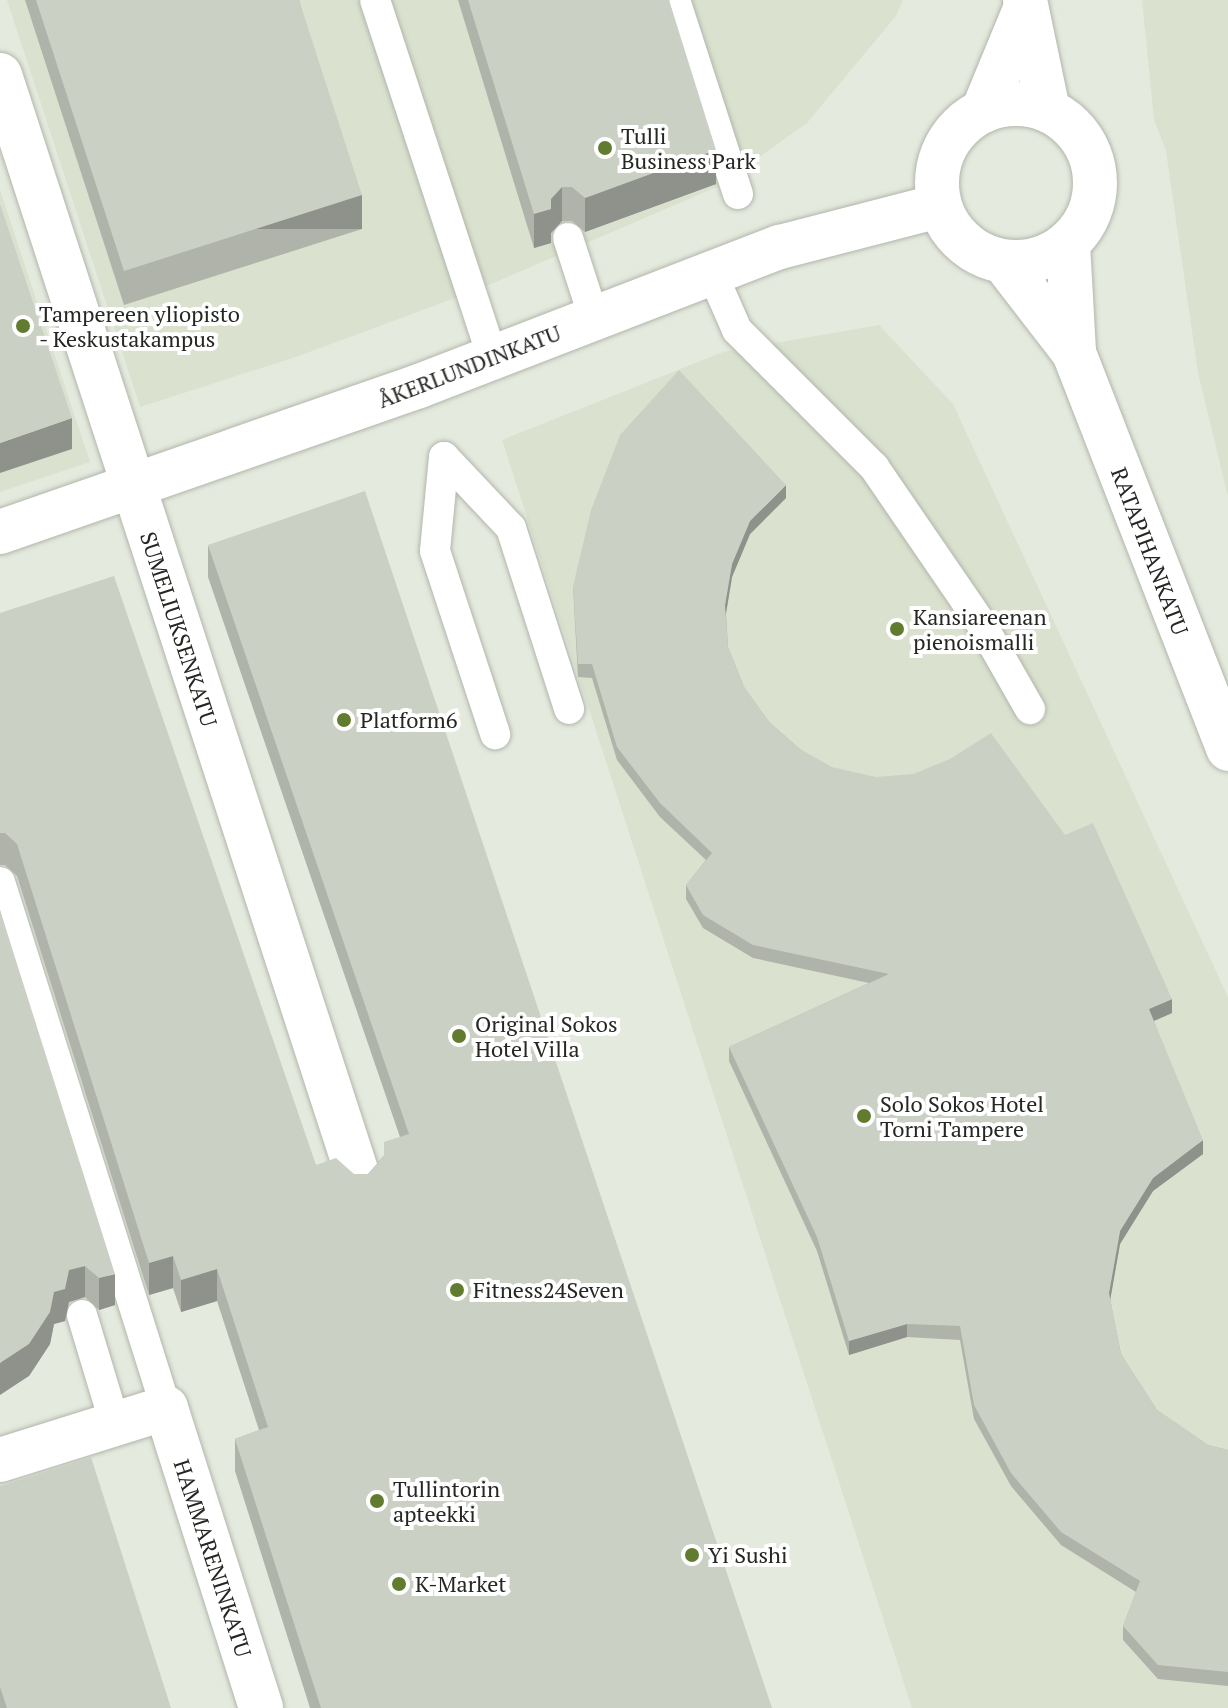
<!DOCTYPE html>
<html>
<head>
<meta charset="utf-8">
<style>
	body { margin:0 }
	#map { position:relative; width:1228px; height:1708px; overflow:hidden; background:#e5eade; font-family:"PT Serif",serif }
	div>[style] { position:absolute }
	.built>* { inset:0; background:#dae2cf }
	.roads { filter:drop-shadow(0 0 2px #b1b6ab) drop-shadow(0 0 2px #b1b6ab) }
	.lane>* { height:30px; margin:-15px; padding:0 15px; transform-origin:15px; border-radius:15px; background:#fff }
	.street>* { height:44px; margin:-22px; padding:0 22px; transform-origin:22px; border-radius:22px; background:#fff }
	.primary>* { height:44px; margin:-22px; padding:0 22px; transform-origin:22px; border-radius:22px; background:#fff }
	.primary>.ring { margin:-22px; padding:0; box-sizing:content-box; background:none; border:44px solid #fff; border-radius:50% }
	.wall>* { inset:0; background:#afb3a9 }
	.shaded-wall>* { inset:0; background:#8e928a; transform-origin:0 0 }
	.building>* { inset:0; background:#cbd0c5 }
	.dots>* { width:22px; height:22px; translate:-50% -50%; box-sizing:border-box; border:4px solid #fff; border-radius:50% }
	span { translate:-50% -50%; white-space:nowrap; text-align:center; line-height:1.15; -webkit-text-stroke:8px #fff; paint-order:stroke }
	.poi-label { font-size:22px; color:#252723 }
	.left { translate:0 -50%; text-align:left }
	.street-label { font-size:22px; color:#252723 }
</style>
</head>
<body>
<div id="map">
	<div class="built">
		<div style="clip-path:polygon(7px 0,903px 0,896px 16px,807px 123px,719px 186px,482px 288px,296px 357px,140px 407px)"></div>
		<div style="clip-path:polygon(1142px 0,1228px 0,1228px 497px,1198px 373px,1166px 151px,1154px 120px)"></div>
		<div style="clip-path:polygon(0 190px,90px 462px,0 492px)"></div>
		<div style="clip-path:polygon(879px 325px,953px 404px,1228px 997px,1228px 1708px,912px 1708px,502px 440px,723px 352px)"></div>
	</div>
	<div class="roads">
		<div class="lane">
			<div style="left:375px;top:0;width:377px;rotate:71.8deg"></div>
			<div style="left:675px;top:0;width:204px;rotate:72deg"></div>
			<div style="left:568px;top:238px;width:84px;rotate:72deg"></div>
			<div style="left:712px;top:273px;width:62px;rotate:66.3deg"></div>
			<div style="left:737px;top:330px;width:194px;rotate:45deg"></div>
			<div style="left:874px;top:467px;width:191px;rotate:55.6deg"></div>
			<div style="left:982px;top:625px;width:97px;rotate:60.3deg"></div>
			<div style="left:444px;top:457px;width:98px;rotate:46.7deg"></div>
			<div style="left:511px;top:528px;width:190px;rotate:72.2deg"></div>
			<div style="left:444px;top:457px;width:94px;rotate:95.5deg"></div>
			<div style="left:435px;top:551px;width:193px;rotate:71.8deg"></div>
			<div style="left:0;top:882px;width:552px;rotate:72.48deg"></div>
			<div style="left:82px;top:1315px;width:114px;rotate:73.2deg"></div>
		</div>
		<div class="street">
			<div style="left:0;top:75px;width:1164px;rotate:71.99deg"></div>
			<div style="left:0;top:532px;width:444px;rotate:-19.2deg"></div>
			<div style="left:419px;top:386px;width:387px;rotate:-21.1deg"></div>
			<div style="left:780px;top:247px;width:164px;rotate:-14.5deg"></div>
			<div style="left:0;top:1460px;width:174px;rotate:-17.4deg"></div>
			<div style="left:166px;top:1408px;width:315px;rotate:72.4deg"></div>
		</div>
		<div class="primary">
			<div style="left:1025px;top:0;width:112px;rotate:78.2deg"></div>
			<div class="ring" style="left:937px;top:104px;width:114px;height:114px"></div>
			<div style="left:983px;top:111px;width:110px;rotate:-67.6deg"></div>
			<div style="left:1068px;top:244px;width:109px;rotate:86.8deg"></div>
			<div style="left:1004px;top:262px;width:115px;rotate:52.4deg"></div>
			<div style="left:1074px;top:353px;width:425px;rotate:68.7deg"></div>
		</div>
	</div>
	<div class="wall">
		<div style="clip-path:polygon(25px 0,299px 0,362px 229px,124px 305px)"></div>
		<div style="clip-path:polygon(458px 0,669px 0,716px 184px,585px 232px,572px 221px,562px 221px,551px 233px,551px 243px,534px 248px)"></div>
		<div style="clip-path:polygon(786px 498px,750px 534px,732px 577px,726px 614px,728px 647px,744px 687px,769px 722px,800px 749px,1172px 1013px,1154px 1021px,1203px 1154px,1153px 1191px,1120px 1244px,1110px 1299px,1121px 1354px,1157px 1410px,1208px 1445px,1228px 1450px,1228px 1686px,1158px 1679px,1123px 1640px,1123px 1626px,1136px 1592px,1061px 1545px,1011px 1486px,974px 1419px,960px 1340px,907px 1337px,849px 1355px,817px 1251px,729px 1061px,729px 1047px,869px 983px,753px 958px,703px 928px,686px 899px,686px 885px,706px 860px,660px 817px,617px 760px,592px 678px,578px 677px,573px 586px)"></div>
		<div style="clip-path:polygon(208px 545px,772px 1708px,310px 1708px,235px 1471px,235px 1439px,259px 1430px,217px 1301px,181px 1312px,173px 1288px,149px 1295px,17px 876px,5px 865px,0 865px,0 613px,316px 1165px,354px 1174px,368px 1174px,400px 1137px,208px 577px)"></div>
		<div style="clip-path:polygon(0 910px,115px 1305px,99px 1310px,85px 1297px,69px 1302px,65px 1321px,54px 1324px,50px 1344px,29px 1376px)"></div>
		<div style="clip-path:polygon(0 1486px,171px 1708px,0 1708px)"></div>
	</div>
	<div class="shaded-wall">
		<div style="clip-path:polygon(716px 150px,716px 184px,585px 232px,585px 198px)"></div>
		<div style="clip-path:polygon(562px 187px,562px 221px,551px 233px,551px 243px,534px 248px,534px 214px)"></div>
		<div style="left:362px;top:195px;width:34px;height:250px;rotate:90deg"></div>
		<div style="clip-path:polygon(72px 418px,72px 449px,0 473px,0 443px)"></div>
		<div style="clip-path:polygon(786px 485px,786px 498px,750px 534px,732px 577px,725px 619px,725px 605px,732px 564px,750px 521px)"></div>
		<div style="clip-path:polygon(1172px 999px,1172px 1013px,1149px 1023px,1149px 1009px)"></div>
		<div style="clip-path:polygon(1203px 1140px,1203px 1154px,1153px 1191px,1120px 1244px,1109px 1307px,1109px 1293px,1120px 1231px,1153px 1178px)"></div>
		<div style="clip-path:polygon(173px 1256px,173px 1288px,149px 1295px,149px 1263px)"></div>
		<div style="clip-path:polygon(85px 1266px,85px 1297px,69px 1302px,65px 1321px,54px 1324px,50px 1344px,29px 1376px,0 1395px,0 1363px,69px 1270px)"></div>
		<div style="clip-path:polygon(217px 1269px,217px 1301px,181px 1312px,181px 1280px)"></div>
		<div style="clip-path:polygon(115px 1274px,115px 1305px,99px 1310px,99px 1278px)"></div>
		<div style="clip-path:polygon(907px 1324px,907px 1337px,849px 1355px,849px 1341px)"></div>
	</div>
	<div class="building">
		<div style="clip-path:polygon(36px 0,299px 0,362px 195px,124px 271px)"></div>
		<div style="clip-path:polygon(468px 0,669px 0,716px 150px,585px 198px,572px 187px,562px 187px,551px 199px,551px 209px,534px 214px)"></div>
		<div style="clip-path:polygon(0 204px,72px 418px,0 443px)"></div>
		<div style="clip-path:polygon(679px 370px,786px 485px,750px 521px,732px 564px,725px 605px,728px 647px,744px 687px,769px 722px,800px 749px,832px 767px,876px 777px,913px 774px,950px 759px,991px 733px,1065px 835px,1093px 823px,1172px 999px,1149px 1009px,1203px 1140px,1153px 1178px,1120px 1231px,1109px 1293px,1121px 1354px,1157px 1410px,1208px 1445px,1228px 1450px,1228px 1672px,1158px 1665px,1123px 1626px,1140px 1581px,1061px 1532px,1011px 1473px,974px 1405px,960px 1326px,907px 1324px,849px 1341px,817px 1237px,729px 1047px,889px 974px,753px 945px,703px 915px,686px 885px,712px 853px,660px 803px,617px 747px,592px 664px,578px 664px,573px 586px,591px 510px,620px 435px)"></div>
		<div style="clip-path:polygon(365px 491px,772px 1708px,321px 1708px,235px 1439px,268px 1427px,217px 1269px,181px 1280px,173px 1256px,149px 1263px,17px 844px,5px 833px,0 833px,0 613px,114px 576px,316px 1165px,336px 1158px,354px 1174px,368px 1174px,384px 1156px,384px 1142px,409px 1134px,208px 545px)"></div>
		<div style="clip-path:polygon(0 910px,115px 1274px,99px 1278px,85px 1266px,69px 1270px,65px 1289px,54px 1292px,50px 1312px,29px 1344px,0 1363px)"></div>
		<div style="clip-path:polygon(91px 1457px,171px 1708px,7px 1708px,0 1687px,0 1486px)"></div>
	</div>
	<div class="dots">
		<div style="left:605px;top:148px;background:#627c2f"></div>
		<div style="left:23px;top:326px;background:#627c2f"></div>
		<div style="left:897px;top:629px;background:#627c2f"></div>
		<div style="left:344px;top:720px;background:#627c2f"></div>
		<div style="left:459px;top:1036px;background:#627c2f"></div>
		<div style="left:864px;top:1116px;background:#627c2f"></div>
		<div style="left:457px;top:1290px;background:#627c2f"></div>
		<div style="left:377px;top:1501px;background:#627c2f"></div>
		<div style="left:692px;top:1555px;background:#627c2f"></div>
		<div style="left:399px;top:1584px;background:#627c2f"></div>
	</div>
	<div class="poi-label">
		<span class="left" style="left:621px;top:148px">Tulli<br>Business Park</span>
		<span class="left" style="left:39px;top:326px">Tampereen yliopisto<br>- Keskustakampus</span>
		<span class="left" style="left:913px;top:629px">Kansiareenan<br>pienoismalli</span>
		<span class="left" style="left:360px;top:720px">Platform6</span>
		<span class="left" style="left:475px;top:1036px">Original Sokos<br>Hotel Villa</span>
		<span class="left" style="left:880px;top:1116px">Solo Sokos Hotel<br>Torni Tampere</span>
		<span class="left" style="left:473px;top:1290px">Fitness24Seven</span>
		<span class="left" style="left:393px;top:1501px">Tullintorin<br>apteekki</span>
		<span class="left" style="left:708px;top:1555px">Yi Sushi</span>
		<span class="left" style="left:415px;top:1584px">K-Market</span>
	</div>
	<div class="street-label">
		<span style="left:469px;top:366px;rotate:-21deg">ÅKERLUNDINKATU</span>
		<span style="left:1150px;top:551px;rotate:69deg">RATAPIHANKATU</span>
		<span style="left:179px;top:629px;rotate:72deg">SUMELIUKSENKATU</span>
		<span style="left:213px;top:1558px;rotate:72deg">HAMMARENINKATU</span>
	</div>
</div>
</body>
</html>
